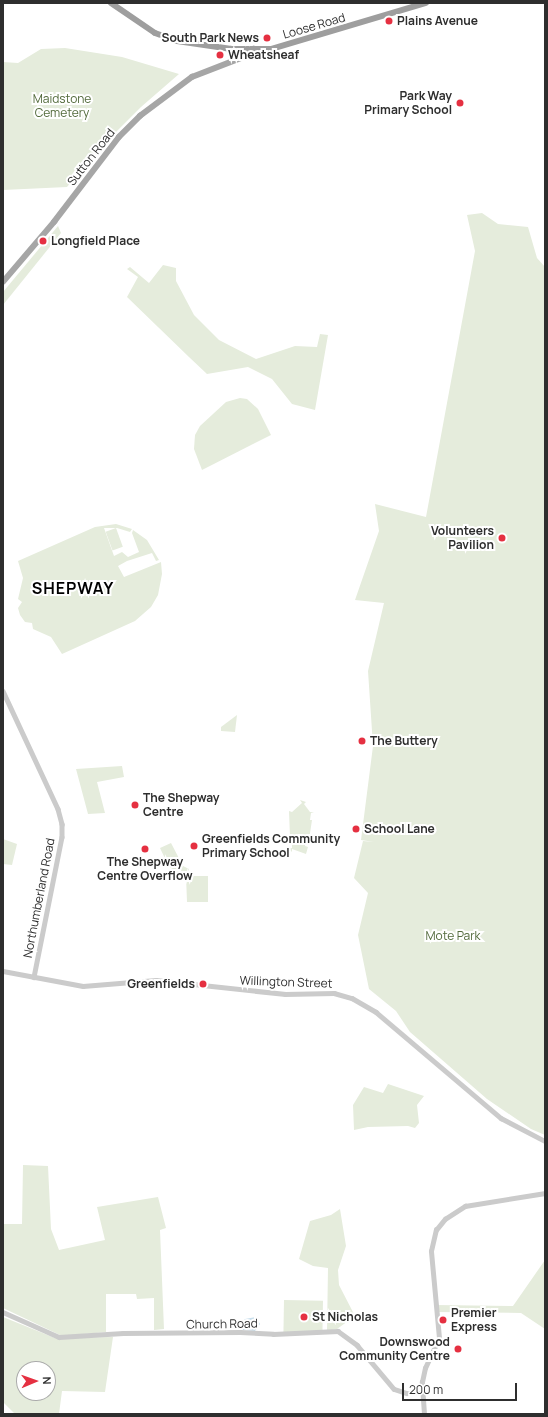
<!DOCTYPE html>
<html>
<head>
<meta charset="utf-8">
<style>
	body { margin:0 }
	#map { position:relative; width:548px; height:1417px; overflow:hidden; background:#fff; font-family:Manrope,sans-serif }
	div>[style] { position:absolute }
	.green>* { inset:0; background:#e5ecdc; transform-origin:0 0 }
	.water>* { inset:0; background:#c8deec }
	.tertiary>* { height:4.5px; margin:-2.25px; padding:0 2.25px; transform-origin:2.25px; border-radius:2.25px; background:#cbcbcb }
	.primary>* { height:5.5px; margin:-2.75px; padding:0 2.75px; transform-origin:2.75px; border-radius:2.75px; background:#a6a6a6 }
	.trunk>* { height:6px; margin:-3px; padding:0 3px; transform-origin:3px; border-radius:3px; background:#9e9e9e }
	.dots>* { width:11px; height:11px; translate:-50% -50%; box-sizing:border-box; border:2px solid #fff; border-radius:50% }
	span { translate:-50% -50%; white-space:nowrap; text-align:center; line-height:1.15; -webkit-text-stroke:4px #fff; paint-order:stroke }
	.poi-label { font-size:12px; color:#2e2e2e; font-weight:700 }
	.left { translate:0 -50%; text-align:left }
	.right { translate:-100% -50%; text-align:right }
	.street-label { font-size:12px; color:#2e2e2e }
	.park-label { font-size:12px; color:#526a3b }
	.district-label { font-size:16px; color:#000; font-weight:700; letter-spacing:1px }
	.frame { position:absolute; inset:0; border:4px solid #2e2e2e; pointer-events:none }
	.north { position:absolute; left:16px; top:1361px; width:40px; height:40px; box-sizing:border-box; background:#fff; border:1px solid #ababab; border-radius:50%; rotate:88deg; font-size:11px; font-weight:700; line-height:16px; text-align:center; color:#2e2e2e }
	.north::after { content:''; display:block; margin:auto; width:14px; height:18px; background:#e53041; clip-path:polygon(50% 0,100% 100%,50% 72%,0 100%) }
	.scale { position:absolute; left:402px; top:1383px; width:115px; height:18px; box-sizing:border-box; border:2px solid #2e2e2e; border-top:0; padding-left:5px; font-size:12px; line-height:14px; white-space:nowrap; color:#2e2e2e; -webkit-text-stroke:3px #fff; paint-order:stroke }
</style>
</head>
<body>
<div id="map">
	<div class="green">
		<div style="clip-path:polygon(65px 48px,122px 57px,179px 74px,141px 107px,91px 157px,67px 187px,3px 190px,3px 62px,18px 63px,41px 49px)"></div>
		<div style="clip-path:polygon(482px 213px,498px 224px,528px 227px,537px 258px,545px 267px,545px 1135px,531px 1129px,487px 1099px,410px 1032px,396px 1011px,369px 989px,358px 935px,368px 893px,354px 878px,363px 841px,374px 842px,361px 840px,373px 746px,368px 671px,384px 603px,355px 600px,379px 531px,375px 504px,426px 517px,475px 251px,467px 215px)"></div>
		<div style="clip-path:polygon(58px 226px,61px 233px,3px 305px,3px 292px)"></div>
		<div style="clip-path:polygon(163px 265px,176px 268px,176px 281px,194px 315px,219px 340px,256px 359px,295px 346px,317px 347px,320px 334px,328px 335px,315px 410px,292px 404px,272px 379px,248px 367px,207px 374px,189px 357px,127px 297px,138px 277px,127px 269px,130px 267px,149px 283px)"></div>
		<div style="clip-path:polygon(240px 398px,247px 399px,258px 409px,271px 435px,202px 470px,194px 449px,195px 435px,200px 426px,226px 402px)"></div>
		<div style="clip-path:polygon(116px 524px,132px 529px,130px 532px,117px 528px,104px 528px,114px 556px,122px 552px,128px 557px,139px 552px,132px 533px,133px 530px,147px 540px,159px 560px,156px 561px,152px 553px,127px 561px,118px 566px,124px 577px,161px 562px,162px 574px,158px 595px,151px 607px,135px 621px,62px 654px,51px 637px,33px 629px,32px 623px,25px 622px,20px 615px,18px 608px,22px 602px,18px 599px,23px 578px,18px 561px,95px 527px)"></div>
		<div style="left:116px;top:528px;width:20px;height:11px;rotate:70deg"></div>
		<div style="clip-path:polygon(237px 715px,235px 732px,221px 731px,221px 727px)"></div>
		<div style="clip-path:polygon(122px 766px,124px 777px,97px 782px,105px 813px,88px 814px,76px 769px)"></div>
		<div style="clip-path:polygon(300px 800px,306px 802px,304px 804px,310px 812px,314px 812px,311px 813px,310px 820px,312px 820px,309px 840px,306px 840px,305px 846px,308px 847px,306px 854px,292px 849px,292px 852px,288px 848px,292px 848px,292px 837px,290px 837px,289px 811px,292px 812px,302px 803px)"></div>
		<div style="clip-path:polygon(3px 839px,17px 844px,12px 865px,3px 864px)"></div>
		<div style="clip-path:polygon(171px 843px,183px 866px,189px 869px,188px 876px,208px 876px,208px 902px,187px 902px,186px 876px,169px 867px,160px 848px)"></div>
		<div style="clip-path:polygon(388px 1084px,424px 1096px,417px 1105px,419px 1123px,415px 1128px,408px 1126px,368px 1127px,354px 1130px,353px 1105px,364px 1087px,383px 1093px)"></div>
		<div style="clip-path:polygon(23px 1165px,48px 1166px,51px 1229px,59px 1250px,105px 1240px,97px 1207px,158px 1197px,166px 1228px,160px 1230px,164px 1329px,154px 1330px,154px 1298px,137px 1299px,136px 1294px,106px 1294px,106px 1332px,62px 1336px,3px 1308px,3px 1224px,22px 1224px)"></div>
		<div style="clip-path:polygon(340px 1209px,346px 1246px,338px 1270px,339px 1285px,355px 1316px,337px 1329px,327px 1331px,328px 1268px,313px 1266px,299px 1259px,310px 1221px,331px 1215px)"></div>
		<div style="clip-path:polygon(545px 1260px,545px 1329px,521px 1313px,437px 1312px,436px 1305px,513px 1306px)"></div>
		<div style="left:284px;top:1300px;width:39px;height:32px;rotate:1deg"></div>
		<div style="clip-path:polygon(evenodd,3px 1317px,55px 1338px,113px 1337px,105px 1392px,62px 1391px,59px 1414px,15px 1414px,3px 1402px,3px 1317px,24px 1369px,48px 1369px,48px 1393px,24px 1393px,24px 1369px)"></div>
	</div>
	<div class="water">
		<div style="clip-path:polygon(256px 1317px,260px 1324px,255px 1331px,243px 1330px,241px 1324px,245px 1319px)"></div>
	</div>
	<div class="tertiary">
		<div style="left:3px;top:691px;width:130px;rotate:65deg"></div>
		<div style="left:58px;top:809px;width:16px;rotate:75deg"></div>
		<div style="left:62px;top:824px;width:13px;rotate:90deg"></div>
		<div style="left:62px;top:837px;width:143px;rotate:101.3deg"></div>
		<div style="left:3px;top:971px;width:81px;rotate:10.6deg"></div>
		<div style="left:83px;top:986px;width:73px;rotate:-4.7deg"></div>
		<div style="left:156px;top:980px;width:130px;rotate:6.2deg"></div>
		<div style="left:285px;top:994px;width:49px;rotate:-1.2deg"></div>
		<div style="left:334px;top:993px;width:19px;rotate:16deg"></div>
		<div style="left:352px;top:998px;width:28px;rotate:30deg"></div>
		<div style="left:376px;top:1012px;width:164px;rotate:40.3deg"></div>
		<div style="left:501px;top:1118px;width:50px;rotate:27.6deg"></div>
		<div style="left:3px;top:1312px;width:61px;rotate:24.1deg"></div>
		<div style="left:59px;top:1337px;width:64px;rotate:-3.6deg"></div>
		<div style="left:123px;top:1333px;width:117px;rotate:-0.5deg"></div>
		<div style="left:240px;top:1332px;width:33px;rotate:3deg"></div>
		<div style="left:273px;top:1334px;width:65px;rotate:-2.6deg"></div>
		<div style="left:338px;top:1331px;width:24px;rotate:36deg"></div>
		<div style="left:357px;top:1345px;width:57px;rotate:49.9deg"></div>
		<div style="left:394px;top:1389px;width:13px;rotate:18deg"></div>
		<div style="left:406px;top:1393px;width:15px"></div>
		<div style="left:424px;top:1414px;width:32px;rotate:-94deg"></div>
		<div style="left:422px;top:1382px;width:14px;rotate:-78deg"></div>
		<div style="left:425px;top:1368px;width:33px;rotate:-65deg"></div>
		<div style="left:439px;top:1338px;width:87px;rotate:-95.3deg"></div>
		<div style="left:431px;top:1251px;width:22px;rotate:-77deg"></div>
		<div style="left:436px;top:1230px;width:14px;rotate:-51deg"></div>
		<div style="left:445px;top:1219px;width:24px;rotate:-33deg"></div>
		<div style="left:465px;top:1206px;width:81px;rotate:-9.2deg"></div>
	</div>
	<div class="primary">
		<div style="left:235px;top:57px;width:20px;rotate:-24deg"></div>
		<div style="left:3px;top:282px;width:79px;rotate:-49.6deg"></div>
		<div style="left:54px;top:222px;width:107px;rotate:-52.6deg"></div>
		<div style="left:119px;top:137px;width:30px;rotate:-45deg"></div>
		<div style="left:140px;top:116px;width:65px;rotate:-36.9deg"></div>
		<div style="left:192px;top:77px;width:53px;rotate:-21.2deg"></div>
	</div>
	<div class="trunk">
		<div style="left:111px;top:3px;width:53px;rotate:34.3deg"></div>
		<div style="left:155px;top:33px;width:23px;rotate:20deg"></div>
		<div style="left:177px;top:41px;width:55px;rotate:8.4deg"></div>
		<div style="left:231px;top:49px;width:41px"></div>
		<div style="left:231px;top:49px;width:13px;rotate:42deg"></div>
		<div style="left:241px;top:58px;width:193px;rotate:-16.6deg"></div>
	</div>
	<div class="dots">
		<div style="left:389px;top:21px;background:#e53041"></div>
		<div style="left:267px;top:38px;background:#e53041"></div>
		<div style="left:220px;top:55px;background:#e53041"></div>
		<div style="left:460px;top:103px;background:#e53041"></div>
		<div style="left:43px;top:241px;background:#e53041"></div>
		<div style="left:502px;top:538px;background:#e53041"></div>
		<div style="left:362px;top:741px;background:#e53041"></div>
		<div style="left:135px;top:805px;background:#e53041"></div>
		<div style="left:356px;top:829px;background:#e53041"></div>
		<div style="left:194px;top:846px;background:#e53041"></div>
		<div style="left:145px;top:849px;background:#e53041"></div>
		<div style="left:203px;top:984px;background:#e53041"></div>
		<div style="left:304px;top:1317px;background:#e53041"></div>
		<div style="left:443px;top:1320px;background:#e53041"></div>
		<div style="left:458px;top:1349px;background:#e53041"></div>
	</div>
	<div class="poi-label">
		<span class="left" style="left:397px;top:21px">Plains Avenue</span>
		<span class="right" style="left:259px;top:38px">South Park News</span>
		<span class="left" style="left:228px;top:55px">Wheatsheaf</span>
		<span class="right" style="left:452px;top:103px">Park Way<br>Primary School</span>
		<span class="left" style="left:51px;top:241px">Longfield Place</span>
		<span class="right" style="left:494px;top:538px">Volunteers<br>Pavilion</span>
		<span class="left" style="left:370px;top:741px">The Buttery</span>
		<span class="left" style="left:143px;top:805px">The Shepway<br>Centre</span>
		<span class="left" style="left:364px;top:829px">School Lane</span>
		<span class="left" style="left:202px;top:846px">Greenfields Community<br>Primary School</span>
		<span style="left:145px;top:869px">The Shepway<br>Centre Overflow</span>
		<span class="right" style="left:195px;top:984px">Greenfields</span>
		<span class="left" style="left:451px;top:1320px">Premier<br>Express</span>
		<span class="left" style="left:312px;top:1317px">St Nicholas</span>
		<span class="right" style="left:450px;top:1349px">Downswood<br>Community Centre</span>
	</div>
	<div class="street-label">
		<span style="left:314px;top:26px;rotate:-16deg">Loose Road</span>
		<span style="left:91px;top:157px;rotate:-52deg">Sutton Road</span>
		<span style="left:39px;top:898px;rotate:-79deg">Northumberland Road</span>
		<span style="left:286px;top:982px;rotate:2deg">Willington Street</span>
		<span style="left:222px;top:1324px;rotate:-1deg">Church Road</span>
	</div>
	<div class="park-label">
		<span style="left:62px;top:106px">Maidstone<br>Cemetery</span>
		<span style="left:453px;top:936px">Mote Park</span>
	</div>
	<div class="district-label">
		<span style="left:73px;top:588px">SHEPWAY</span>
	</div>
	<div class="frame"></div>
	<div class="north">N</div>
	<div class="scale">200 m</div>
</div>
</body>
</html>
